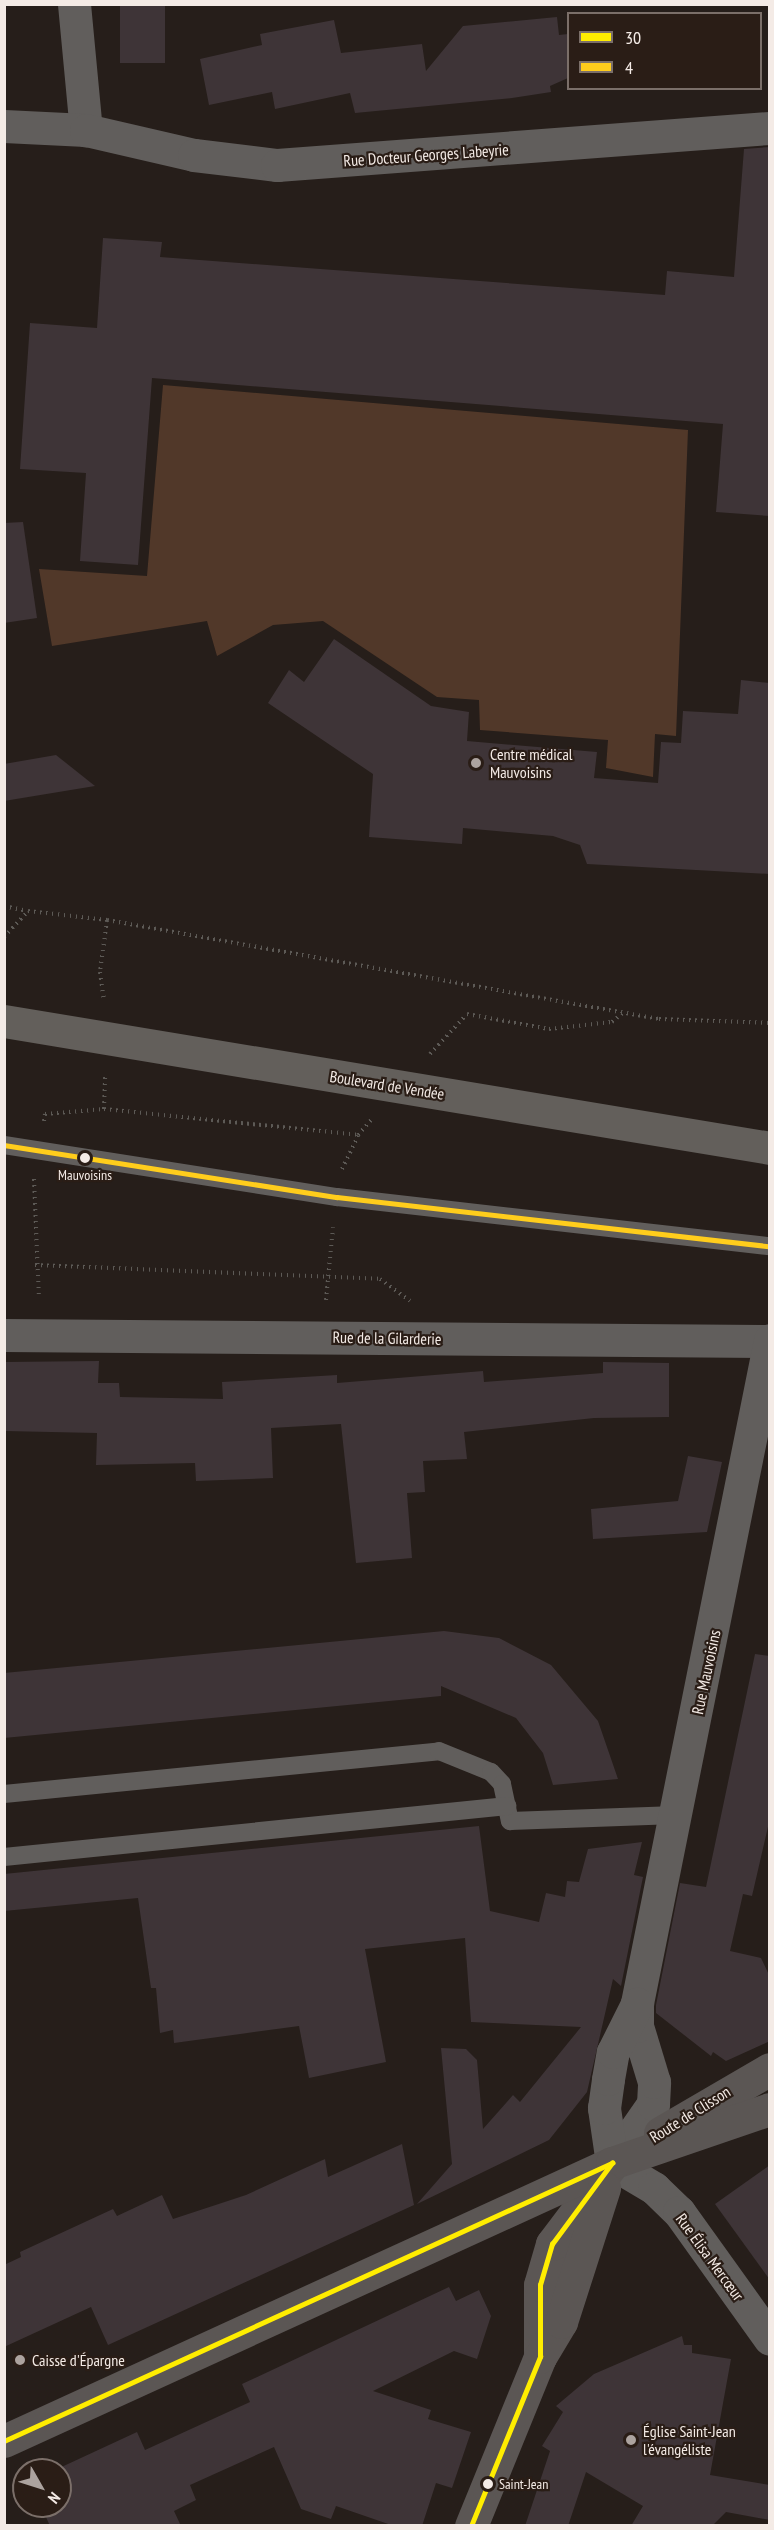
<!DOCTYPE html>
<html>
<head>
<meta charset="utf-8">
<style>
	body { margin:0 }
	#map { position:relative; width:774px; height:2530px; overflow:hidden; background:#261e1a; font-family:"PT Sans Narrow",sans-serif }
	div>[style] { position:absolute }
	.green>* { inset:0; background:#513829 }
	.building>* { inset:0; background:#3e3437; transform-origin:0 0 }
	.path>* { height:4px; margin-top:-2px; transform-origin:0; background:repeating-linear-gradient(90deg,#5d5a56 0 1.5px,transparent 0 6px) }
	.lane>* { height:18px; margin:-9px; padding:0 9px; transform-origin:9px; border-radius:9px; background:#615e5c }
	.street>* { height:33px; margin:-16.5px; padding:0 16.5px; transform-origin:16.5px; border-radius:16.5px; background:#615e5c }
	.secondary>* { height:33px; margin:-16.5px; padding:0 16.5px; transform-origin:16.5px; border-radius:16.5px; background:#5b5654 }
	.primary>* { height:33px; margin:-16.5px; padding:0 16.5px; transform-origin:16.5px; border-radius:16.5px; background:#635f5b }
	.bus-1>* { height:4.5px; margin:-2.25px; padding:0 2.25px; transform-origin:2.25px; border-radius:2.25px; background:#ffed00 }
	.bus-2>* { height:4.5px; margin:-2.25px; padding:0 2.25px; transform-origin:2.25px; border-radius:2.25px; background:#ffcd1c }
	.dots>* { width:16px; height:16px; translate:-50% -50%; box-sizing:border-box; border:3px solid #2a1d16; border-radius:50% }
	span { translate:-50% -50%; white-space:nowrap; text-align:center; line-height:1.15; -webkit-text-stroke:4.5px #2a1d16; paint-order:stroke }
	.bus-label { font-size:14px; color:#f4ebe6 }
	.left { translate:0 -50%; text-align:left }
	.street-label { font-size:16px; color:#f4ebe6 }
	.poi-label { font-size:16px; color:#f4ebe6 }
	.frame { position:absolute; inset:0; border:6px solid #f4ebe6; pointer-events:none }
	.legend { position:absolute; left:567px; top:12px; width:195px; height:78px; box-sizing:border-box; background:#2a1d16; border:2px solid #7b6f69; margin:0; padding:8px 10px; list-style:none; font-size:18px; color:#f4ebe6 }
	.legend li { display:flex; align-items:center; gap:12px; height:30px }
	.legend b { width:30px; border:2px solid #7b6f69 }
	.north { position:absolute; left:12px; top:2458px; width:60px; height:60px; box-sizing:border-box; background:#2a1d16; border:2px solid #7b6f69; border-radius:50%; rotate:129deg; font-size:16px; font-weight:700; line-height:24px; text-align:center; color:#f4ebe6 }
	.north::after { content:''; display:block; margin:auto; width:21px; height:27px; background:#aca39f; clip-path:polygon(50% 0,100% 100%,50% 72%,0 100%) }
</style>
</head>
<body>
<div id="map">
	<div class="green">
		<div style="clip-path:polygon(163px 385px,688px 430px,676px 736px,655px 734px,653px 777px,606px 768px,608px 740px,480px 730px,479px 700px,437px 697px,323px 621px,273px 625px,217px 656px,207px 621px,52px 646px,39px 569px,147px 576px)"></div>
	</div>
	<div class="building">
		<div style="left:120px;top:4px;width:45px;height:59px"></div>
		<div style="clip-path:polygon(557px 17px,559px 35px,568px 34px,568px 78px,550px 86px,551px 92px,512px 98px,355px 113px,350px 93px,275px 109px,272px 92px,209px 105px,200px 59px,262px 45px,260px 34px,334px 20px,341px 53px,422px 44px,426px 71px,463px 26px)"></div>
		<div style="clip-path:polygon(770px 147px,770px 516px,716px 512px,723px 424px,152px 378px,138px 565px,80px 561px,86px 473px,20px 469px,30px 323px,97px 328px,103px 238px,162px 242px,160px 257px,665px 295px,667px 271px,734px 277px,744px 149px)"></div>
		<div style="clip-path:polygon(23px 522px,37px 618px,4px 623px,4px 523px)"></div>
		<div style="clip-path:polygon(334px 639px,431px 706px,469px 712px,467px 741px,597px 752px,594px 778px,658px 783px,661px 742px,681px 743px,683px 711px,738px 714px,741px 680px,770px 683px,770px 874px,587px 864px,580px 845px,553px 836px,463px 828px,462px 844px,369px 837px,373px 774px,268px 703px,289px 670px,304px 682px)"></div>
		<div style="clip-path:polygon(56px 755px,95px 786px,4px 801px,4px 764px)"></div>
		<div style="clip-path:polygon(99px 1361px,98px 1383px,119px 1383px,120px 1397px,223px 1399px,222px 1382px,337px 1375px,337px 1383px,483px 1371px,484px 1382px,603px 1373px,603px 1362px,669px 1363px,669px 1417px,594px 1418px,464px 1432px,467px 1459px,423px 1461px,425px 1492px,407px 1493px,412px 1558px,356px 1563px,341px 1424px,271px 1428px,273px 1478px,196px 1481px,195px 1463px,96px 1465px,97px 1433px,5px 1431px,6px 1362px)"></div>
		<div style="clip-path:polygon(688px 1456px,722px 1462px,707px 1532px,593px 1539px,591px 1509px,678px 1501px)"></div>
		<div style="clip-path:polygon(444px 1631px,499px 1638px,551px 1665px,598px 1721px,618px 1779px,553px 1785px,543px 1753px,516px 1718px,441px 1686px,441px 1696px,4px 1738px,4px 1673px)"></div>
		<div style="clip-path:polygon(755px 1654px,770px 1656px,770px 1818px,752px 1896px,743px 1894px,730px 1951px,761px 1958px,770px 1977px,770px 2041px,726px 2061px,713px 2052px,711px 2056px,656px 2013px,656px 2005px,680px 1883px,706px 1887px)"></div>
		<div style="clip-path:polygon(479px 1826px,490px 1911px,539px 1922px,546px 1893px,565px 1897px,567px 1881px,579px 1882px,588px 1849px,642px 1842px,634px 1875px,643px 1877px,621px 1986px,613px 1979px,587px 2092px,549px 2140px,417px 2204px,452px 2164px,441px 2048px,466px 2049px,477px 2060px,483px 2129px,513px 2095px,520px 2102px,581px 2027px,471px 2022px,465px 1938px,365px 1949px,386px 2062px,309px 2078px,299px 2026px,174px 2043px,173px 2030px,160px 2033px,156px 1988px,151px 1988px,138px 1898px,4px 1911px,4px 1874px)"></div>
		<div style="clip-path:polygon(402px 2144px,414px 2205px,108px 2345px,91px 2307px,4px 2347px,4px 2265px,21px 2257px,20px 2252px,113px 2209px,117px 2216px,162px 2195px,173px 2219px,246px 2195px,325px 2159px,328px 2177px)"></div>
		<div style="clip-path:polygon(770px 2165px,770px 2280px,715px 2204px)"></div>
		<div style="clip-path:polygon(449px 2287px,456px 2301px,479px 2290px,491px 2316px,477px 2359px,454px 2351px,373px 2391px,431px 2410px,428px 2419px,471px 2432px,452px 2488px,436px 2483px,422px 2526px,394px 2526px,336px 2506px,331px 2519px,301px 2509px,274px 2447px,190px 2485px,196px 2500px,174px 2511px,181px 2526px,50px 2526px,41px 2506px,60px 2506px,60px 2470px,55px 2470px,137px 2432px,145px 2450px,250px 2402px,242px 2384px)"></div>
		<div style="clip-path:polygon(682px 2336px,684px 2345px,692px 2345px,692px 2353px,731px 2359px,710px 2475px,770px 2485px,770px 2520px,726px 2512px,712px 2526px,631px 2526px,643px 2506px,586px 2472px,568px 2526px,525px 2526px,550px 2451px,542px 2446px,563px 2412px,556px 2406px,594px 2374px)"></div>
	</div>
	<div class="path">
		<div style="left:4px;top:906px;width:24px;rotate:12deg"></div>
		<div style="left:107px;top:920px;width:561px;rotate:10.17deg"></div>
		<div style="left:659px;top:1019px;width:111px;rotate:2.1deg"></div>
		<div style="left:4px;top:937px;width:35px;rotate:-47deg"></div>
		<div style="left:28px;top:911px;width:80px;rotate:6.5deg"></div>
		<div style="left:107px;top:920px;width:52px;rotate:97.7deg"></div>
		<div style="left:100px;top:972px;width:27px;rotate:82deg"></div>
		<div style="left:430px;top:1054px;width:54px;rotate:-47.2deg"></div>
		<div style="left:467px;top:1014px;width:83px;rotate:10.4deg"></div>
		<div style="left:549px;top:1029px;width:63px;rotate:-6.3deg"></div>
		<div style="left:612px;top:1022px;width:17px;rotate:-40deg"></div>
		<div style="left:104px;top:1109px;width:33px;rotate:-88deg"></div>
		<div style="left:44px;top:1121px;width:7px;rotate:-82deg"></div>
		<div style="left:45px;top:1114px;width:59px;rotate:-4.8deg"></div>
		<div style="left:104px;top:1109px;width:255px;rotate:5.8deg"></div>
		<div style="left:358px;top:1135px;width:23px;rotate:-49deg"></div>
		<div style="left:342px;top:1169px;width:37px;rotate:-64deg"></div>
		<div style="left:34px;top:1179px;width:120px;rotate:87.6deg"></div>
		<div style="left:35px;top:1265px;width:345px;rotate:2.3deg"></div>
		<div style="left:380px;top:1279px;width:37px;rotate:36deg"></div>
		<div style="left:326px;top:1300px;width:73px;rotate:-84.5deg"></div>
	</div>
	<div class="lane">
		<div style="left:4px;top:1145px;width:337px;rotate:8.9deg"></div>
		<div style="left:337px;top:1197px;width:436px;rotate:6.5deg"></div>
		<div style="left:4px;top:1794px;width:437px;rotate:-5.6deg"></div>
		<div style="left:439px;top:1751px;width:56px;rotate:22deg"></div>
		<div style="left:491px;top:1772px;width:16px;rotate:47deg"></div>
		<div style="left:502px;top:1784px;width:38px;rotate:78deg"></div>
		<div style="left:510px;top:1821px;width:166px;rotate:-2.1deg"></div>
		<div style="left:4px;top:1857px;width:506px;rotate:-5.79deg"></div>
	</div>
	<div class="street">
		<div style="left:74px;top:4px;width:127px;rotate:84.6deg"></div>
		<div style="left:4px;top:126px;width:82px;rotate:2.8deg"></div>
		<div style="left:86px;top:130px;width:111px;rotate:13deg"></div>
		<div style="left:194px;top:155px;width:84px;rotate:6.9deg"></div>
		<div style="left:277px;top:165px;width:494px;rotate:-4.3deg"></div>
		<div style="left:4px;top:1335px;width:765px;rotate:0.45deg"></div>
		<div style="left:612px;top:2163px;width:72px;rotate:-55.2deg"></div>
		<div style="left:653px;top:2104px;width:22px;rotate:-87deg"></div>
		<div style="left:654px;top:2082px;width:59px;rotate:-106.9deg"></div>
		<div style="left:637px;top:2026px;width:23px;rotate:-90deg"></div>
		<div style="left:637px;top:2003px;width:676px;rotate:-78.66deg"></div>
		<div style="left:612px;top:2163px;width:49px;rotate:30.8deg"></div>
		<div style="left:654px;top:2188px;width:35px;rotate:44deg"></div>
		<div style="left:679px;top:2212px;width:156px;rotate:54.4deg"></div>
		<div style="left:612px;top:2163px;width:56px;rotate:-98.3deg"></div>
		<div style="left:604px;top:2108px;width:29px;rotate:-82deg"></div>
		<div style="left:608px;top:2079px;width:27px;rotate:-80deg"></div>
		<div style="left:613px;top:2052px;width:54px;rotate:-63.4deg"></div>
	</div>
	<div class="secondary">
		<div style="left:660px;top:2133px;width:127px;rotate:-30.2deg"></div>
		<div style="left:540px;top:2357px;width:72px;rotate:-90deg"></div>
		<div style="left:540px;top:2285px;width:43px;rotate:-73.7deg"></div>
		<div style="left:552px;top:2244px;width:96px;rotate:-53deg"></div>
		<div style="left:4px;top:2441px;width:669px;rotate:-24.57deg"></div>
		<div style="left:612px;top:2163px;width:167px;rotate:-18.9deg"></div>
		<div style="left:471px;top:2526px;width:183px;rotate:-67.8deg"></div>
		<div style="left:540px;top:2357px;width:41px;rotate:-59deg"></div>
		<div style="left:561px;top:2322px;width:141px;rotate:-72.2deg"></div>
	</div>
	<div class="primary">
		<div style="left:4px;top:1021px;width:776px;rotate:9.41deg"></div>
	</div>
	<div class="bus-1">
		<div style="left:4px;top:2441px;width:669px;rotate:-24.57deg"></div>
		<div style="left:471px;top:2526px;width:183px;rotate:-67.8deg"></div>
		<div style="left:540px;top:2357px;width:72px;rotate:-90deg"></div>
		<div style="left:540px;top:2285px;width:43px;rotate:-73.7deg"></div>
		<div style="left:552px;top:2244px;width:101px;rotate:-53.5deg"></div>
	</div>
	<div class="bus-2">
		<div style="left:4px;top:1145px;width:337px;rotate:8.9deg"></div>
		<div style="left:337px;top:1197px;width:436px;rotate:6.5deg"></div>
	</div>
	<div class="dots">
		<div style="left:476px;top:763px;background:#aca39f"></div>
		<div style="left:85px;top:1158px;background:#f4ebe6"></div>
		<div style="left:20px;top:2360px;background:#aca39f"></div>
		<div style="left:631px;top:2440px;background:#aca39f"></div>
		<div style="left:488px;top:2484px;background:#f4ebe6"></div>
	</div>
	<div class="bus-label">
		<span style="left:85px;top:1175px">Mauvoisins</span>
		<span class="left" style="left:499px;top:2484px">Saint-Jean</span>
	</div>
	<div class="street-label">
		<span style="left:426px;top:155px;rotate:-4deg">Rue Docteur Georges Labeyrie</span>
		<span style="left:387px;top:1085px;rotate:9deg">Boulevard de Vendée</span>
		<span style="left:387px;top:1338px;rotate:1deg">Rue de la Gilarderie</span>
		<span style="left:706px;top:1672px;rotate:-78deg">Rue Mauvoisins</span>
		<span style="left:690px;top:2114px;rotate:-32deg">Route de Clisson</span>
		<span style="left:710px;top:2257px;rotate:54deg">Rue Élisa Mercœur</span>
	</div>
	<div class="poi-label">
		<span class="left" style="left:490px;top:763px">Centre médical<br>Mauvoisins</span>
		<span class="left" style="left:32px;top:2360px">Caisse d'Épargne</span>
		<span class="left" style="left:643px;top:2440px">Église Saint-Jean<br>l'évangéliste</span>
	</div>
	<div class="frame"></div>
	<ul class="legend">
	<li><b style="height:8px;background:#ffed00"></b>30</li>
	<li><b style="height:8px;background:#ffcd1c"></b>4</li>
	</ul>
	<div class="north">N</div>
</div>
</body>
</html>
